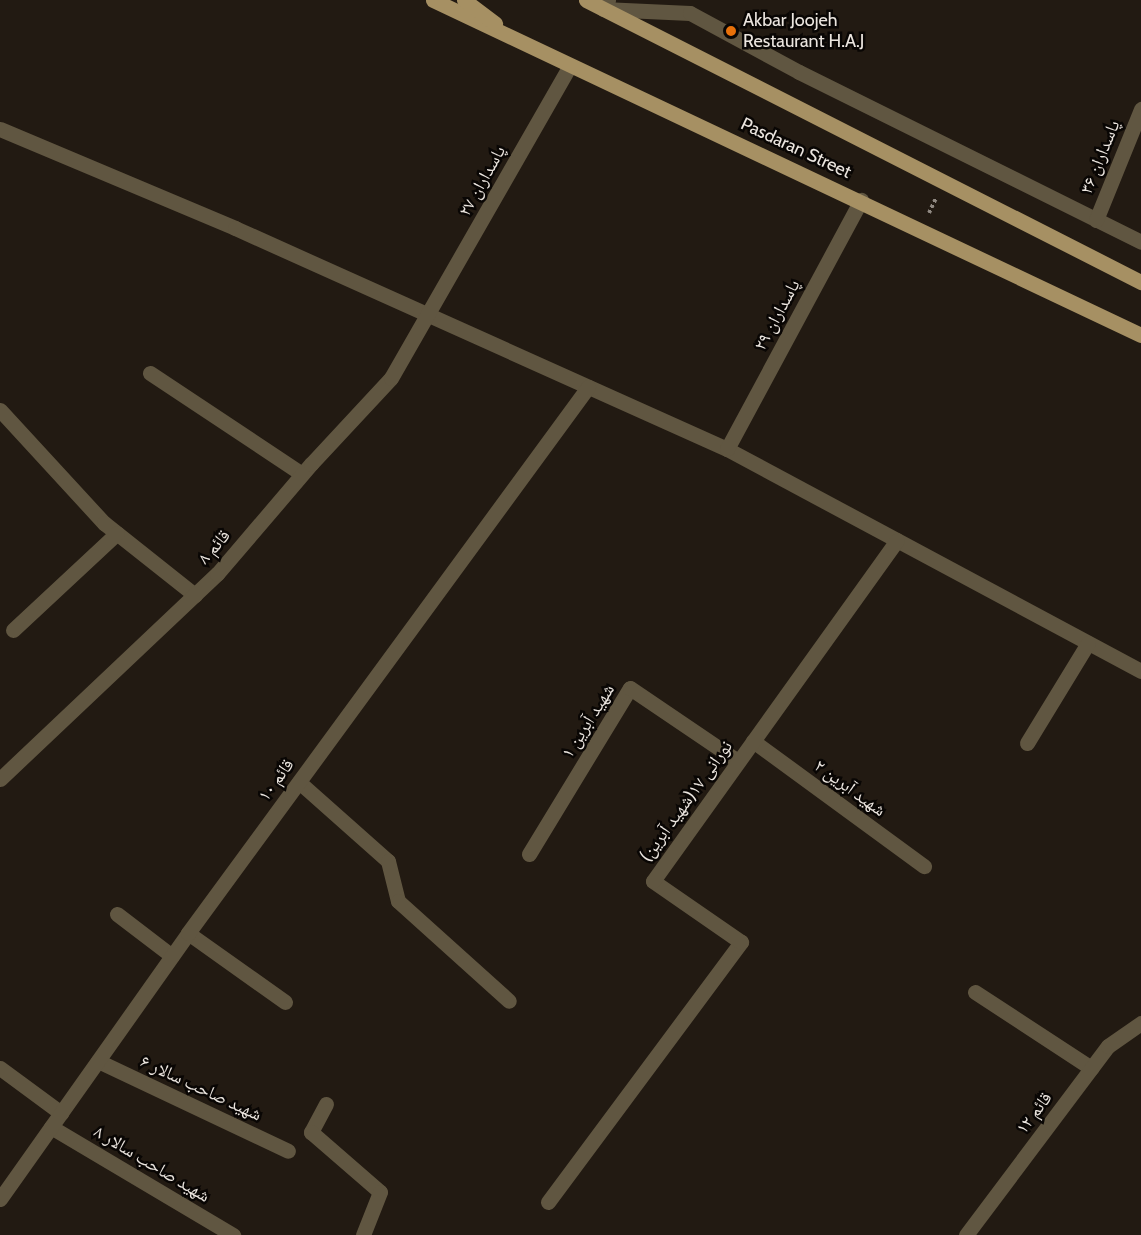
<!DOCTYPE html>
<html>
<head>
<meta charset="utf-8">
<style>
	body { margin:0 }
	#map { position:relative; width:1141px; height:1235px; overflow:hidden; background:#221a12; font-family:Cabin,"Noto Naskh Arabic",sans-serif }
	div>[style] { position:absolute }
	.path>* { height:4px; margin-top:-2px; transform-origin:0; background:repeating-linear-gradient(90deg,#908982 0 3px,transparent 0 6px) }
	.minor>* { height:15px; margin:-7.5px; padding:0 7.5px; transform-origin:7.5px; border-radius:7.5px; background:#605641 }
	.tertiary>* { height:15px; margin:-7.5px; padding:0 7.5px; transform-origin:7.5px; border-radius:7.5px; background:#605641 }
	.primary>* { height:15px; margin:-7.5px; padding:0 7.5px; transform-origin:7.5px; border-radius:7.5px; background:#a69063 }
	.dots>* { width:16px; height:16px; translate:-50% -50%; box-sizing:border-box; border:3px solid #090604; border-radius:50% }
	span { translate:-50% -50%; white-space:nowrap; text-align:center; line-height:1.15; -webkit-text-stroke:5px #090604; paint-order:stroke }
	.poi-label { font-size:18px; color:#ebe5df }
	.left { translate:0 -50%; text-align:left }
	.street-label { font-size:18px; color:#ebe5df }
</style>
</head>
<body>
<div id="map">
	<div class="path">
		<div style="left:929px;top:213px;width:17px;rotate:-65deg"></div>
	</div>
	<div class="minor">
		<div style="left:608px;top:0;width:10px;rotate:119deg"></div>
		<div style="left:603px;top:9px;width:87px;rotate:2.6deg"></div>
		<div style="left:690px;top:13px;width:124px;rotate:28.4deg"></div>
		<div style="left:799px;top:72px;width:382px;rotate:26.4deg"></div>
		<div style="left:0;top:129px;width:255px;rotate:22.8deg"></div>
		<div style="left:235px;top:228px;width:539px;rotate:24.19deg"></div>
		<div style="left:727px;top:449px;width:470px;rotate:28.2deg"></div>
		<div style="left:150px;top:373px;width:182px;rotate:33.6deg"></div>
		<div style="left:0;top:410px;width:154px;rotate:47.4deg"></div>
		<div style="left:104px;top:523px;width:116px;rotate:38.4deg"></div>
		<div style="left:727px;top:449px;width:283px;rotate:-61.7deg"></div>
		<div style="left:13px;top:630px;width:142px;rotate:-43deg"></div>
		<div style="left:753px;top:741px;width:212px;rotate:36.2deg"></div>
		<div style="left:1027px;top:743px;width:117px;rotate:-58.6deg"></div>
		<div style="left:0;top:779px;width:299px;rotate:-43.4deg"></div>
		<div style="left:217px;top:574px;width:145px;rotate:-49.5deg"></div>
		<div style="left:311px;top:464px;width:117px;rotate:-47.1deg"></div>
		<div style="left:391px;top:378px;width:360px;rotate:-60.2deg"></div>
		<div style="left:299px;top:782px;width:119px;rotate:41.6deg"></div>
		<div style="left:388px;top:861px;width:41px;rotate:76deg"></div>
		<div style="left:398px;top:901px;width:149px;rotate:42deg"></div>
		<div style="left:529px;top:854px;width:194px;rotate:-58.7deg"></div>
		<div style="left:630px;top:688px;width:130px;rotate:34.1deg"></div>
		<div style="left:117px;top:914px;width:69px;rotate:37.4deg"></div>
		<div style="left:188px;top:933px;width:119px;rotate:35.4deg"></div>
		<div style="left:975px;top:992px;width:139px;rotate:33.2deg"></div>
		<div style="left:98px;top:1061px;width:210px;rotate:25.3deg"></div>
		<div style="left:0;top:1068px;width:76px;rotate:36.4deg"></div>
		<div style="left:326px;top:1104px;width:32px;rotate:118deg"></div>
		<div style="left:311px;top:1132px;width:91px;rotate:41deg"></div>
		<div style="left:380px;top:1192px;width:46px;rotate:111.6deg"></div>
		<div style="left:51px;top:1127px;width:212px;rotate:30.7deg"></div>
		<div style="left:0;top:1199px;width:326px;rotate:-54.7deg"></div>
		<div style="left:188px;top:933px;width:677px;rotate:-53.77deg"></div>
		<div style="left:548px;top:1202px;width:324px;rotate:-53.4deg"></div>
		<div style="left:741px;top:942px;width:107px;rotate:-145.3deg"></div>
		<div style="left:653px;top:881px;width:419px;rotate:-54.4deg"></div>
		<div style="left:966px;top:1235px;width:236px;rotate:-53.1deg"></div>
		<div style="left:1108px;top:1046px;width:40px;rotate:-34.9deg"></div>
	</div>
	<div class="tertiary">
		<div style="left:1096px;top:220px;width:120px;rotate:-67.9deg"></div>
	</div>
	<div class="primary">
		<div style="left:433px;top:0;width:783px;rotate:25.32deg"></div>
		<div style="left:464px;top:0;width:39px;rotate:37deg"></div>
		<div style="left:586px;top:0;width:623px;rotate:26.94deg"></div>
	</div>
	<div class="dots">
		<div style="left:731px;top:31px;background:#e8710a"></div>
	</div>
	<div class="poi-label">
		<span class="left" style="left:743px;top:31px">Akbar Joojeh<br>Restaurant H.A.J</span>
	</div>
	<div class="street-label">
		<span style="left:796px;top:148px;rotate:25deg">Pasdaran Street</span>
		<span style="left:1100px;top:157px;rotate:-68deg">پاسداران ۳۶</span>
		<span style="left:482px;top:181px;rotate:-61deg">پاسداران ۲۷</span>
		<span style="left:777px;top:315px;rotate:-62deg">پاسداران ۲۹</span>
		<span style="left:214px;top:547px;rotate:-49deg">قائم ۸</span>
		<span style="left:588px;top:721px;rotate:-58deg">شهید آبرین ۱</span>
		<span style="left:276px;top:780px;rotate:-54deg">قائم ۱۰</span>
		<span style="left:850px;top:788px;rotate:36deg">شهید آبرین ۲</span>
		<span style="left:686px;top:801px;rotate:-54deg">نورانی ۱۷(شهید آبرین)</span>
		<span style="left:201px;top:1088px;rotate:25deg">شهید صاحب سالار ۶</span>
		<span style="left:1034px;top:1113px;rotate:-53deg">قائم ۱۲</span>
		<span style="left:152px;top:1164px;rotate:31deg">شهید صاحب سالار ۸</span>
	</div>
</div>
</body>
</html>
